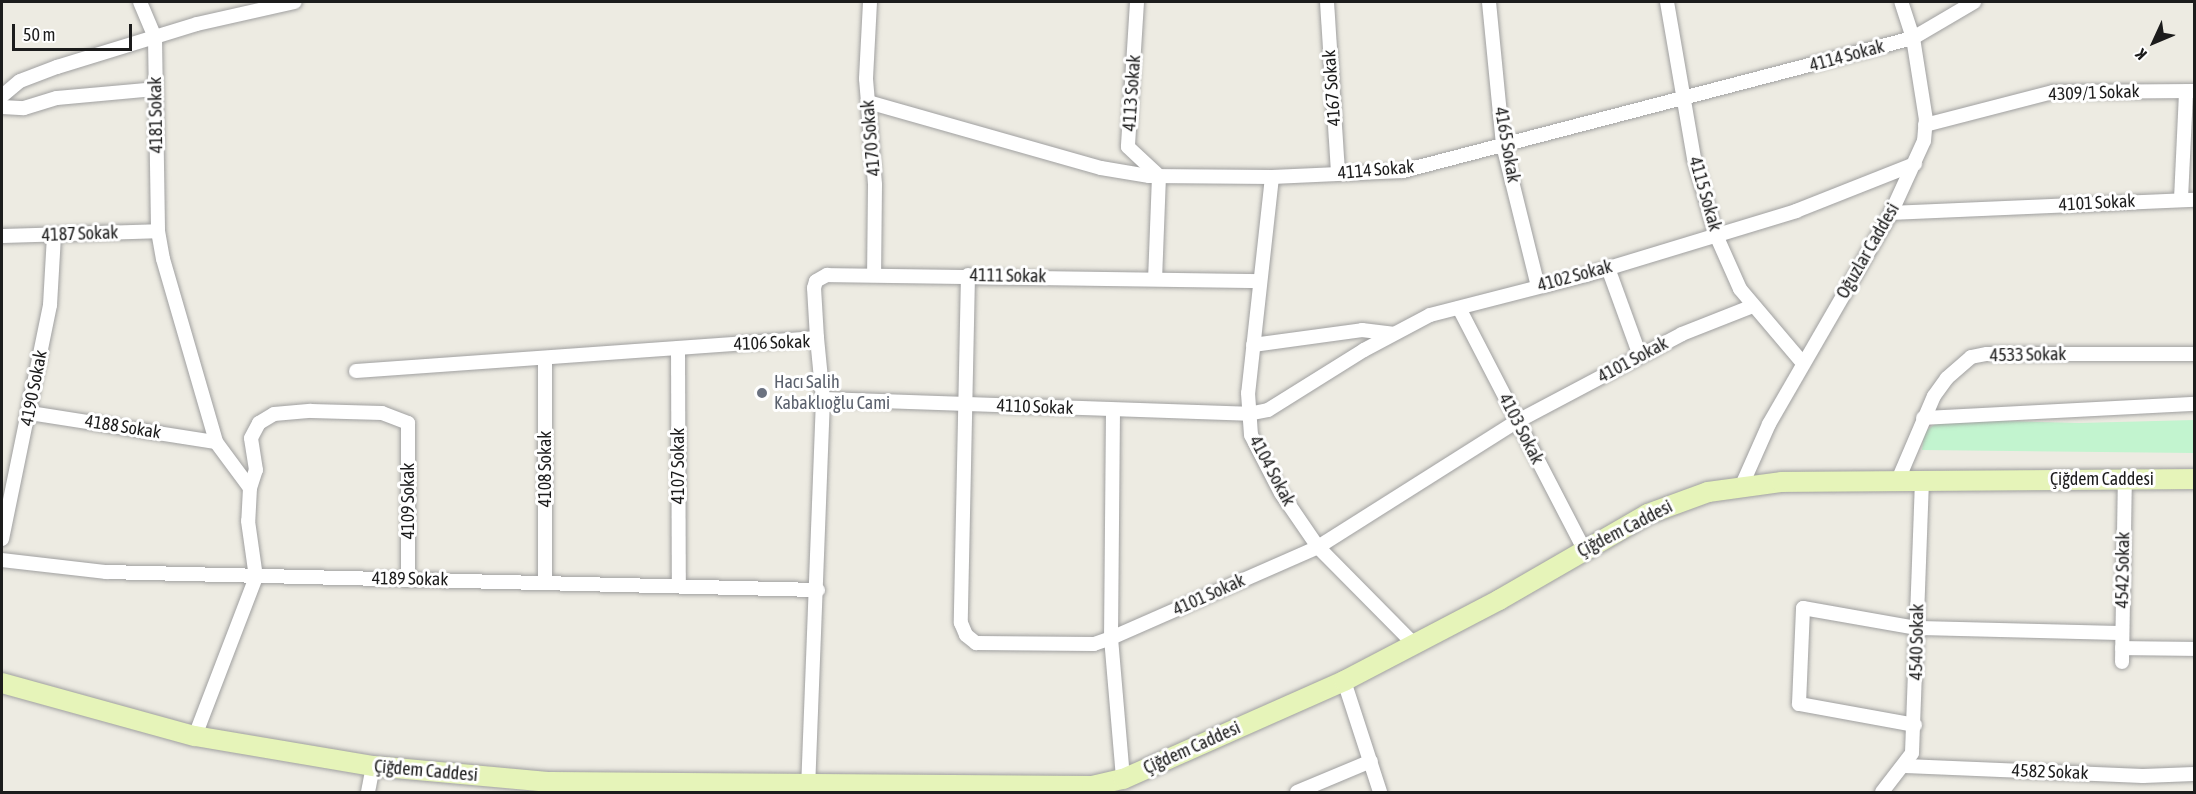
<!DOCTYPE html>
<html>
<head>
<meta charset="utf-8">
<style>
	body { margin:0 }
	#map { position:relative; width:2196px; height:794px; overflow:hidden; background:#edebe2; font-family:"Asap Condensed",sans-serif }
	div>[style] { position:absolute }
	.park>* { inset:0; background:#c2f4cf }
	.roads { filter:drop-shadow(0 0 2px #a0a0a0) drop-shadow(0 0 2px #a0a0a0) }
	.street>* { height:14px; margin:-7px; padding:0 7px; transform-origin:7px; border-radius:7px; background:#fff }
	.secondary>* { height:20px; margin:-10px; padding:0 10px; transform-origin:10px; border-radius:10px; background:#e6f4b9 }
	.dots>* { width:16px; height:16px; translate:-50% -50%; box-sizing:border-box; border:3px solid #fff; border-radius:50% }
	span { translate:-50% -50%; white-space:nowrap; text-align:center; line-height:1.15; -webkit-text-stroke:6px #fff; paint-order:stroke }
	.street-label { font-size:18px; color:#1c1c1c }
	.worship-label { font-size:18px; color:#5b616d }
	.left { translate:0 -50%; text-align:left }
	.frame { position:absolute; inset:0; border:3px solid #1c1c1c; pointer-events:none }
	.north { position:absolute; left:2124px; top:12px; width:60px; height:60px; -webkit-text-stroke:4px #fff; paint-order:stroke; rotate:226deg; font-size:16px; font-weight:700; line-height:24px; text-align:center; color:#1c1c1c }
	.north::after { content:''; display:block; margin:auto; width:21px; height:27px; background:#1c1c1c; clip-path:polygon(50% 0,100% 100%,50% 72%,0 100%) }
	.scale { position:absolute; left:12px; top:24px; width:120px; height:27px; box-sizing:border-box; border:3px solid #1c1c1c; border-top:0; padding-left:8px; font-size:18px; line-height:21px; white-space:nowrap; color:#1c1c1c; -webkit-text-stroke:4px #fff; paint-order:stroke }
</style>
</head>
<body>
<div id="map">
	<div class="park">
		<div style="clip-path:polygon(1968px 420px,2079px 423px,2194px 420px,2194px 453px,1922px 450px,1924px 432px,1938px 422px)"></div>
	</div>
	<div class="roads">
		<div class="street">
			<div style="left:140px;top:2px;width:39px;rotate:67deg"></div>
			<div style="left:155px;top:38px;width:193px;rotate:89.1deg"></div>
			<div style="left:158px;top:231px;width:28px;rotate:80deg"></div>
			<div style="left:163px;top:259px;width:191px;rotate:73.8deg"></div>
			<div style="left:216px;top:442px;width:57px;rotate:53.5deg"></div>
			<div style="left:250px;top:488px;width:33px;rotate:93deg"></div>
			<div style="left:248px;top:521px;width:57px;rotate:81.9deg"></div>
			<div style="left:256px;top:577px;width:170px;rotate:111deg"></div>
			<div style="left:870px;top:2px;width:77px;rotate:93deg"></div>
			<div style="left:866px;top:79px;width:106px;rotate:85.1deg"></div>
			<div style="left:875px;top:185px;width:89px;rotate:90.6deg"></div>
			<div style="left:1137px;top:2px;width:145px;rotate:93.6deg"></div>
			<div style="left:1128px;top:147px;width:42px;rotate:43.1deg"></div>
			<div style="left:1159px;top:176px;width:103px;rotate:92.2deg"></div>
			<div style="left:1327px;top:2px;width:172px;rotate:86.3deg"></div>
			<div style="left:1489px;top:2px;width:144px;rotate:84.4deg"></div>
			<div style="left:1503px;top:145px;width:145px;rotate:76.1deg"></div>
			<div style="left:1667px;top:2px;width:158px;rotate:80.2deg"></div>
			<div style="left:1694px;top:158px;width:80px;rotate:74.1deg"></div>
			<div style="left:1716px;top:235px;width:59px;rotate:66deg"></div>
			<div style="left:1740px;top:289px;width:96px;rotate:49.7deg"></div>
			<div style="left:2px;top:96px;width:23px;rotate:-40deg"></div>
			<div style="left:20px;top:81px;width:40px;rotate:-21deg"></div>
			<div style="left:57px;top:67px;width:146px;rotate:-17.1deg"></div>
			<div style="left:197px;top:24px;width:100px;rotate:-12.7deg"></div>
			<div style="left:868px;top:102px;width:242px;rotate:15.8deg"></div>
			<div style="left:1101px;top:168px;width:49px;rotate:9.5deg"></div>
			<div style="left:1149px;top:176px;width:123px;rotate:0.5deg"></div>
			<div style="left:1272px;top:177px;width:131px;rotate:-2.6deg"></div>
			<div style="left:1403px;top:171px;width:527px;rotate:-14.62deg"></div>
			<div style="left:1913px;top:38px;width:71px;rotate:-30.5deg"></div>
			<div style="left:2px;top:107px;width:22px;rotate:3deg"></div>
			<div style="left:24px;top:108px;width:34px;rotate:-17deg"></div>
			<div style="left:57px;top:98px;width:98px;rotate:-5.2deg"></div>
			<div style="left:1925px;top:125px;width:132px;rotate:-14.5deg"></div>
			<div style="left:2053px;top:92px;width:141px;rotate:-0.4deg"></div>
			<div style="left:1272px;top:177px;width:217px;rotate:96.3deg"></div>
			<div style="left:1248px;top:393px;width:42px;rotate:85.9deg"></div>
			<div style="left:1251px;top:435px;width:65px;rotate:62.7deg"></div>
			<div style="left:1281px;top:493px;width:65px;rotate:55.6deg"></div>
			<div style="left:1318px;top:547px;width:139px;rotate:45.3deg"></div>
			<div style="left:2181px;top:199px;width:108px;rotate:-87.3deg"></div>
			<div style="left:1891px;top:213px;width:303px;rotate:-2.5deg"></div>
			<div style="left:2px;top:236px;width:156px;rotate:-1.8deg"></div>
			<div style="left:1608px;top:268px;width:94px;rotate:70deg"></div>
			<div style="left:968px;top:275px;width:348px;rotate:91.2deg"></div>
			<div style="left:961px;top:623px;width:13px;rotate:67deg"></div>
			<div style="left:966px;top:635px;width:13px;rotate:39deg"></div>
			<div style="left:976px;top:643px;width:118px;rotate:0.5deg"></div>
			<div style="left:1094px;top:644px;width:18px;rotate:-19deg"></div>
			<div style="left:1111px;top:638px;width:226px;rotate:-23.7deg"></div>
			<div style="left:1318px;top:547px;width:234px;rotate:-32.3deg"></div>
			<div style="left:1516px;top:422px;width:188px;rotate:-27.9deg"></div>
			<div style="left:1682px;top:334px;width:76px;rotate:-21.5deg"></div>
			<div style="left:1459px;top:308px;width:271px;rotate:62.6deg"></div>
			<div style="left:817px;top:338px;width:50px;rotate:-93.4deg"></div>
			<div style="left:814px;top:288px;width:7px;rotate:-74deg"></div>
			<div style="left:816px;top:281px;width:13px;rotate:-29deg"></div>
			<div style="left:827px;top:275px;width:433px;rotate:0.8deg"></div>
			<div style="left:1253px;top:345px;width:110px;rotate:-7.8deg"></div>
			<div style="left:1362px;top:330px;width:31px;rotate:7deg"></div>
			<div style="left:678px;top:348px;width:236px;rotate:89.8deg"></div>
			<div style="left:356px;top:371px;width:462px;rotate:-4.1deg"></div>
			<div style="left:817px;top:338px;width:61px;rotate:84.4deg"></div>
			<div style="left:823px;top:399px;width:391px;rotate:92.2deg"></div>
			<div style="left:823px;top:399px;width:425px;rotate:2deg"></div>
			<div style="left:1248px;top:414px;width:20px;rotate:-11deg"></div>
			<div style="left:1268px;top:410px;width:113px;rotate:-32deg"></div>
			<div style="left:1364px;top:350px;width:75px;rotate:-27.9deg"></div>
			<div style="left:1430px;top:315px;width:161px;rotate:-14.4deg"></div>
			<div style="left:1586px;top:275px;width:220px;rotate:-16.9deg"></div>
			<div style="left:1796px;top:211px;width:128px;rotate:-21.6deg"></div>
			<div style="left:1113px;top:410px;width:228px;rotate:90.5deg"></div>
			<div style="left:1111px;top:638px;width:142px;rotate:85.1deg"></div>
			<div style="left:30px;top:413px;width:188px;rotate:8.9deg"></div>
			<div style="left:1923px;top:418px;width:271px;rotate:-3deg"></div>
			<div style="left:1898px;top:480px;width:91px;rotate:-66.8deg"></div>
			<div style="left:1934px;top:396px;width:22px;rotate:-54deg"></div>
			<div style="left:1947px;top:378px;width:32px;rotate:-41deg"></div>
			<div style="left:1971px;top:357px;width:16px;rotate:-11deg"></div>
			<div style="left:1987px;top:354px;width:207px"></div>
			<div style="left:1742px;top:485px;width:67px;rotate:-66.1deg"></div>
			<div style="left:1769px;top:424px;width:244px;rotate:-60deg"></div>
			<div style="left:1891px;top:213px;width:79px;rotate:-65.4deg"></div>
			<div style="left:1924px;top:141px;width:21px;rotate:-85deg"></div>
			<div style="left:1926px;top:120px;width:83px;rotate:-99deg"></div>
			<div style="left:1913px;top:38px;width:38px;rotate:-108deg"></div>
			<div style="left:250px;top:488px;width:19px;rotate:-72deg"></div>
			<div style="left:256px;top:470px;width:32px;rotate:-99deg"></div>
			<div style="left:251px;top:438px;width:17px;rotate:-62deg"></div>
			<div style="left:259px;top:423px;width:17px;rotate:-31deg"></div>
			<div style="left:274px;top:414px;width:37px;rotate:-5deg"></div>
			<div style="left:311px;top:411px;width:71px;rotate:1.6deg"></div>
			<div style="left:382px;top:413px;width:28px;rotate:21deg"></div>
			<div style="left:408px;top:423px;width:156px;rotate:90deg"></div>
			<div style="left:2px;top:539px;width:239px;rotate:-78.4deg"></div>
			<div style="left:50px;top:305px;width:70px;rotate:-86.7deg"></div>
			<div style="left:2px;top:560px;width:105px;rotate:6.6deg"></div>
			<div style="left:106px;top:572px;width:712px;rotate:1.45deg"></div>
			<div style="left:545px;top:581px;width:223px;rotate:-90deg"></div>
			<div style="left:2122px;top:648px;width:72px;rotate:0.8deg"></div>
			<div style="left:2122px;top:662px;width:183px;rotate:-89.1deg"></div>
			<div style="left:1344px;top:681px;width:117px;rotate:72deg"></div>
			<div style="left:1915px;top:725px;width:118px;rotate:-169.7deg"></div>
			<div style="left:1799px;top:704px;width:96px;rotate:-87.6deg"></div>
			<div style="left:1803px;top:608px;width:116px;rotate:10deg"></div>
			<div style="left:1917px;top:628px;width:205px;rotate:1.4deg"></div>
			<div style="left:1905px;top:766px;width:238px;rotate:2.4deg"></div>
			<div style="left:2143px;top:776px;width:51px;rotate:-2.2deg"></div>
			<div style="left:368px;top:792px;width:26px;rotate:-79deg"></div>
			<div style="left:1297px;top:792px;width:80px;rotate:-22.7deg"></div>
			<div style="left:1882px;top:792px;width:49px;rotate:-52.4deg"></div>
			<div style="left:1912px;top:753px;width:273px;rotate:-87.9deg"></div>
		</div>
		<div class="secondary">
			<div style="left:2px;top:683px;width:200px;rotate:15.4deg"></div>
			<div style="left:195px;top:736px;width:181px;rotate:9.6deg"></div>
			<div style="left:373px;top:766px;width:178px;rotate:5.2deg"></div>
			<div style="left:550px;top:782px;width:542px;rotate:0.42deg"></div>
			<div style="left:1092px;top:786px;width:32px;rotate:-13deg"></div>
			<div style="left:1123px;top:779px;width:242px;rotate:-23.9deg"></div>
			<div style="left:1344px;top:681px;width:175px;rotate:-27.6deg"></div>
			<div style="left:1499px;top:600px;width:172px;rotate:-30deg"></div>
			<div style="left:1648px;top:514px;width:64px;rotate:-20.1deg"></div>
			<div style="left:1708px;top:492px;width:75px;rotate:-7.7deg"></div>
			<div style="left:1782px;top:482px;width:412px;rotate:-0.4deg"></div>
		</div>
	</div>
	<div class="dots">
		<div style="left:762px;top:393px;background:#6b7280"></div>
	</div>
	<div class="street-label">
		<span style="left:1847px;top:56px;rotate:-15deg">4114 Sokak</span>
		<span style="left:1332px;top:88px;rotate:-94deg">4167 Sokak</span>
		<span style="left:1132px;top:93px;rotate:-86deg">4113 Sokak</span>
		<span style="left:2094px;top:93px;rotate:-2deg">4309/1 Sokak</span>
		<span style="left:156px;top:115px;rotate:-91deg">4181 Sokak</span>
		<span style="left:871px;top:138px;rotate:-95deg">4170 Sokak</span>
		<span style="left:1507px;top:145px;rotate:80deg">4165 Sokak</span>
		<span style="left:1376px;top:170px;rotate:-5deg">4114 Sokak</span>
		<span style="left:1705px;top:194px;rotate:74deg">4115 Sokak</span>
		<span style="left:2097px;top:203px;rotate:-3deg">4101 Sokak</span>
		<span style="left:80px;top:234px;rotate:-2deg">4187 Sokak</span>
		<span style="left:1868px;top:251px;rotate:-60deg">Oğuzlar Caddesi</span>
		<span style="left:1008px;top:276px;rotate:1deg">4111 Sokak</span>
		<span style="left:1575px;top:276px;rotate:-15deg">4102 Sokak</span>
		<span style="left:772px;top:343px;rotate:-2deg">4106 Sokak</span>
		<span style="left:2028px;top:355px;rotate:-1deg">4533 Sokak</span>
		<span style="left:1633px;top:360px;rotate:-28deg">4101 Sokak</span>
		<span style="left:34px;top:388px;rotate:-79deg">4190 Sokak</span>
		<span style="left:1035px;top:407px;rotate:2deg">4110 Sokak</span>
		<span style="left:123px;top:427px;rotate:9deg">4188 Sokak</span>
		<span style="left:1521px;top:429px;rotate:63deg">4103 Sokak</span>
		<span style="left:678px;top:466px;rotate:-90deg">4107 Sokak</span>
		<span style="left:545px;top:469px;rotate:-90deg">4108 Sokak</span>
		<span style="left:1272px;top:471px;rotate:62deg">4104 Sokak</span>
		<span style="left:2102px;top:479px">Çiğdem Caddesi</span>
		<span style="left:408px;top:501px;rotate:-90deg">4109 Sokak</span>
		<span style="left:1625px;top:529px;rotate:-27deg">Çiğdem Caddesi</span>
		<span style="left:2123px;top:570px;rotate:-89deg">4542 Sokak</span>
		<span style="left:410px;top:579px;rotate:1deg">4189 Sokak</span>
		<span style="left:1209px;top:595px;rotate:-24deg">4101 Sokak</span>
		<span style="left:1917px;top:642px;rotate:-89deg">4540 Sokak</span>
		<span style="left:1192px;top:748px;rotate:-24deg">Çiğdem Caddesi</span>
		<span style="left:426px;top:771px;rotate:5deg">Çiğdem Caddesi</span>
		<span style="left:2050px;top:772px;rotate:2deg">4582 Sokak</span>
	</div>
	<div class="worship-label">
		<span class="left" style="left:774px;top:393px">Hacı Salih<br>Kabaklıoğlu Cami</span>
	</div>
	<div class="frame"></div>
	<div class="north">K</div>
	<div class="scale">50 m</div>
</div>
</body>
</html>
